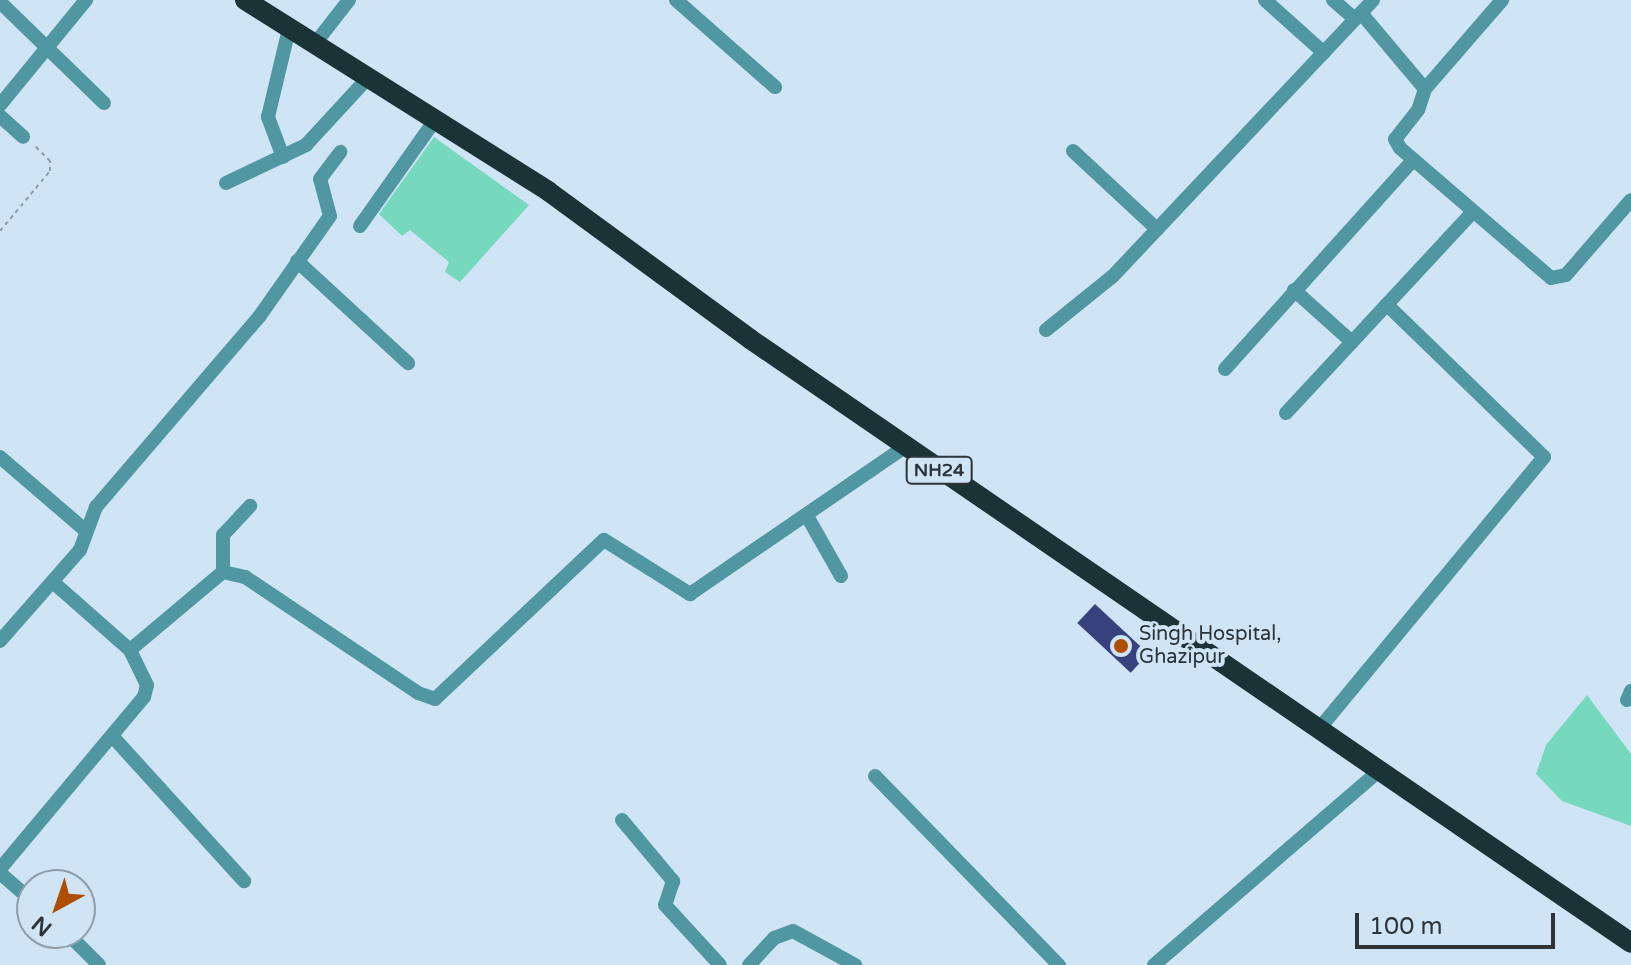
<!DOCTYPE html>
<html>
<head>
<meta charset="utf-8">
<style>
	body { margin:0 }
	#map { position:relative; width:1631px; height:965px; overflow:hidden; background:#cfe4f4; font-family:"Varela Round",sans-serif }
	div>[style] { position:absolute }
	.water>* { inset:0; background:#76d8bc }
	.building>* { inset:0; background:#37417d; transform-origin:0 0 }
	.path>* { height:2px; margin-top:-1px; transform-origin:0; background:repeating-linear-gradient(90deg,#8d9da9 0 4px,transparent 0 8px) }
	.minor>* { height:14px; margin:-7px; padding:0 7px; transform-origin:7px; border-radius:7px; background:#5097a1 }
	.highway>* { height:20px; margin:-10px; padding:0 10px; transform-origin:10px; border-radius:10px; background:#193336 }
	.dots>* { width:22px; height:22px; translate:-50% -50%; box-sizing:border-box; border:4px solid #cfe4f4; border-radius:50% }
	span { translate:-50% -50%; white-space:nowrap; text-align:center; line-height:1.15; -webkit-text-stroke:8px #cfe4f4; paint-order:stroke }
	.shield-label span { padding:2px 6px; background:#cfe4f4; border:2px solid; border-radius:6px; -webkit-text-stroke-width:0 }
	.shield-label { font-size:18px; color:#2c343a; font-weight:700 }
	.poi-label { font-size:20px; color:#2c343a }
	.left { translate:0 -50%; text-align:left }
	.north { position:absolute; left:16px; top:869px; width:80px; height:80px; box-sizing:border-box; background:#cfe4f4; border:2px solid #8e9eaa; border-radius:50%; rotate:220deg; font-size:22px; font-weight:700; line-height:32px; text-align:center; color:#2c343a }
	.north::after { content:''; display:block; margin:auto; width:28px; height:36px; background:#ae4e02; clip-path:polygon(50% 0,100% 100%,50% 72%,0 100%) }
	.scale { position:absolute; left:1355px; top:913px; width:200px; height:36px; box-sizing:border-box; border:4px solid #2c343a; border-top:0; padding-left:10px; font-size:24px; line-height:28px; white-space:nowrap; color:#2c343a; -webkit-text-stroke:6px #cfe4f4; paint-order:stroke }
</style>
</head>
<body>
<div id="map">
	<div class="water">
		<div style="clip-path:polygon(434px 137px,529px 205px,460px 282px,445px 272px,449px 262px,410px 230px,402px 236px,379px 214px)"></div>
		<div style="clip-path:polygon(1587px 695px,1631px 754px,1631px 826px,1562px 801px,1536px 774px,1546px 745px)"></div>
	</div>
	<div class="building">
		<div style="left:1095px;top:604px;width:73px;height:26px;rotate:43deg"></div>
	</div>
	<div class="path">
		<div style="left:0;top:231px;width:78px;rotate:-50.2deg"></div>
		<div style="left:50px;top:171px;width:10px;rotate:-90deg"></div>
		<div style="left:50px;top:161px;width:23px;rotate:-135deg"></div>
	</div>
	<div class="minor">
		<div style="left:676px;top:0;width:132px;rotate:41.3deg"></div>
		<div style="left:1265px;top:0;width:79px;rotate:41.9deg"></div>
		<div style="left:1333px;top:0;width:29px;rotate:41deg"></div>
		<div style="left:0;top:2px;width:145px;rotate:44.2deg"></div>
		<div style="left:1361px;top:13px;width:99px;rotate:49.9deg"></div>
		<div style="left:1425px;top:89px;width:22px;rotate:108deg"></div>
		<div style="left:1418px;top:110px;width:37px;rotate:128deg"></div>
		<div style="left:1395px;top:139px;width:10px;rotate:61deg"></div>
		<div style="left:1400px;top:148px;width:199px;rotate:40.7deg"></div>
		<div style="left:1551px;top:278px;width:15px;rotate:-11deg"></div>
		<div style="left:1566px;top:275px;width:99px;rotate:-49.1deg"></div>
		<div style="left:314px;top:45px;width:57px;rotate:-52.1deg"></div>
		<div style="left:1425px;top:89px;width:118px;rotate:-49.1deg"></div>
		<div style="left:0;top:105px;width:136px;rotate:-50.7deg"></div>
		<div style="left:0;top:116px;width:31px;rotate:42deg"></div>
		<div style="left:1073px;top:151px;width:115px;rotate:42.9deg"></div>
		<div style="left:283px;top:157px;width:43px;rotate:-110.6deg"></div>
		<div style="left:268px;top:117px;width:90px;rotate:-76.6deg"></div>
		<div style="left:226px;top:183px;width:89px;rotate:-25.4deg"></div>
		<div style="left:306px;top:145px;width:88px;rotate:-47.3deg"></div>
		<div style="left:360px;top:226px;width:126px;rotate:-54.7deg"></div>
		<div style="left:297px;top:261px;width:151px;rotate:42.6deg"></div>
		<div style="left:1294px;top:290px;width:78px;rotate:41.9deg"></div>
		<div style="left:1046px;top:330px;width:86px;rotate:-38.9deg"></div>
		<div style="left:1113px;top:276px;width:379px;rotate:-46.7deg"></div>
		<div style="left:1225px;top:369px;width:281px;rotate:-48deg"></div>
		<div style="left:1286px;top:413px;width:273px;rotate:-47.1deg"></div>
		<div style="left:0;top:457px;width:113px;rotate:40.7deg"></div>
		<div style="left:807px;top:516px;width:69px;rotate:60.5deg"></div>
		<div style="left:223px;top:572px;width:37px;rotate:-90deg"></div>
		<div style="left:223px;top:535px;width:40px;rotate:-47deg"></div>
		<div style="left:54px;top:583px;width:101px;rotate:41.4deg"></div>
		<div style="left:0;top:641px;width:121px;rotate:-48.7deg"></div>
		<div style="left:80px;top:550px;width:46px;rotate:-69.6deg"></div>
		<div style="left:96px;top:507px;width:250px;rotate:-49.4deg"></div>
		<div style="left:259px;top:317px;width:123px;rotate:-54.9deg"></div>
		<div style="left:330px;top:216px;width:38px;rotate:-105deg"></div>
		<div style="left:320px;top:179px;width:34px;rotate:-53deg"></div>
		<div style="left:1627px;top:700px;width:10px;rotate:-66deg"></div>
		<div style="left:1319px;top:729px;width:353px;rotate:-50.4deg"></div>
		<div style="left:1544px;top:457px;width:219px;rotate:-135.9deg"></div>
		<div style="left:113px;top:737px;width:195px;rotate:47.7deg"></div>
		<div style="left:875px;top:776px;width:264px;rotate:45.8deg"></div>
		<div style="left:622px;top:820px;width:80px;rotate:50.1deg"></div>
		<div style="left:673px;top:881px;width:25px;rotate:108deg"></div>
		<div style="left:665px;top:905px;width:81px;rotate:47.5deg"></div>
		<div style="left:0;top:869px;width:224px;rotate:-50.1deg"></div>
		<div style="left:144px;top:697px;width:12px;rotate:-76deg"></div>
		<div style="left:147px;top:685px;width:39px;rotate:-116deg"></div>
		<div style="left:130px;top:650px;width:121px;rotate:-40deg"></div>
		<div style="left:223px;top:572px;width:23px;rotate:13deg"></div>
		<div style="left:245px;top:577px;width:208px;rotate:33.8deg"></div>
		<div style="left:418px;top:693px;width:18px;rotate:19deg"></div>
		<div style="left:435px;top:699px;width:232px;rotate:-43.3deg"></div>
		<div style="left:604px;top:540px;width:102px;rotate:32.1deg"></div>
		<div style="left:690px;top:594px;width:260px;rotate:-34.4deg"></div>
		<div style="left:0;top:873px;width:43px;rotate:41.2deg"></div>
		<div style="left:67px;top:933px;width:45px;rotate:45deg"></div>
		<div style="left:749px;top:965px;width:37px;rotate:-47deg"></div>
		<div style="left:774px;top:938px;width:20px;rotate:-20deg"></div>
		<div style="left:793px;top:931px;width:71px;rotate:28.7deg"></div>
		<div style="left:1154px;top:965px;width:297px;rotate:-40.8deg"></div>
	</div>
	<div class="highway">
		<div style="left:245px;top:0;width:358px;rotate:32.2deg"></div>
		<div style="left:548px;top:191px;width:250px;rotate:36.2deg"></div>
		<div style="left:750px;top:339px;width:1068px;rotate:34.43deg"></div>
	</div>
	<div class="dots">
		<div style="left:1121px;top:646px;background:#ae4e02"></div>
	</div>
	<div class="shield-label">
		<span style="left:939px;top:470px">NH24</span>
	</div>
	<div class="poi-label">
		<span class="left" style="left:1139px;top:646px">Singh Hospital,<br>Ghazipur</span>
	</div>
	<div class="north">N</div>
	<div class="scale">100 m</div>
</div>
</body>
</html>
